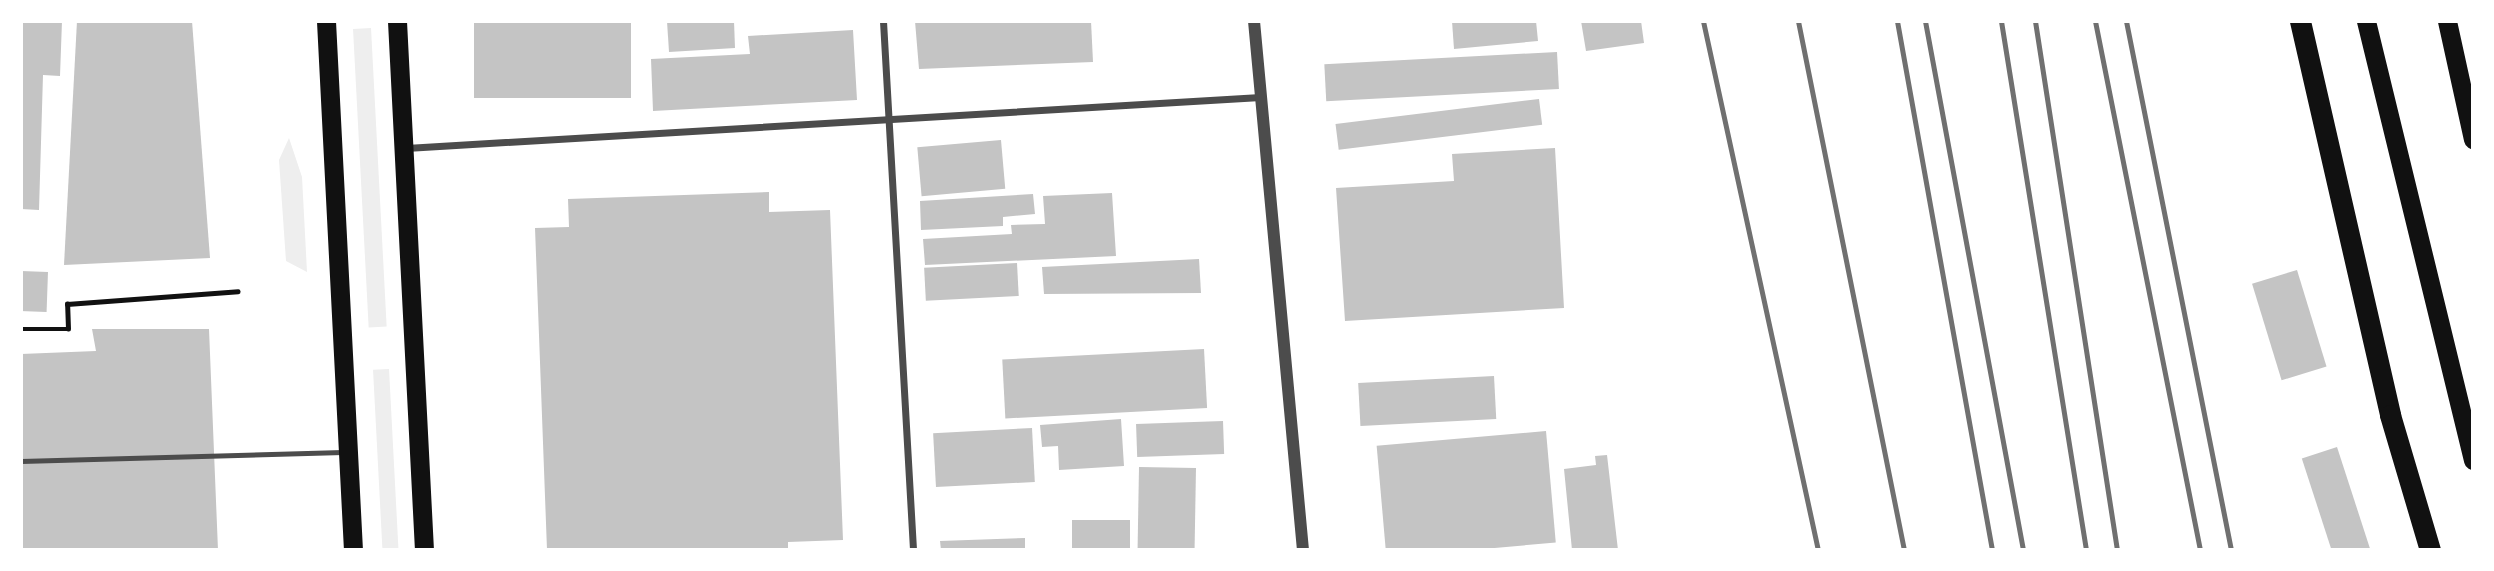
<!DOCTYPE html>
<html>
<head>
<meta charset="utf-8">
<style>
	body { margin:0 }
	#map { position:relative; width:2494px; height:571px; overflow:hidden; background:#fff; font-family:"Crimson Pro",serif }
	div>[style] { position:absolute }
	.green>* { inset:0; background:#eee; transform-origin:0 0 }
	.building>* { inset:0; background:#c4c4c4; transform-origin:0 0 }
	.path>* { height:4.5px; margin:-2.25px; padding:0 2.25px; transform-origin:2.25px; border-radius:2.25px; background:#111 }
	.service>* { height:5px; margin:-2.5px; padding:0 2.5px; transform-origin:2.5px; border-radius:2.5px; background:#4c4c4c }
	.minor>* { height:7px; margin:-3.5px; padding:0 3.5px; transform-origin:3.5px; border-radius:3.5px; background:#4c4c4c }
	.tertiary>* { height:12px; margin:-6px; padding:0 6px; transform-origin:6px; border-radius:6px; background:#4c4c4c }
	.trunk>* { height:19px; margin:-9.5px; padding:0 9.5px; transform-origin:9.5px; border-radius:9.5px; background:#111 }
	.motorway>* { height:21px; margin:-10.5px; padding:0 10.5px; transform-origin:10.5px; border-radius:10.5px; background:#111 }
	.rail>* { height:5px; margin:-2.5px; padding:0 2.5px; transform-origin:2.5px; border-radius:2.5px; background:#707070 }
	span { translate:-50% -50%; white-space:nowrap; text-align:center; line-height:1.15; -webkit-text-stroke:7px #fff; paint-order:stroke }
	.frame { position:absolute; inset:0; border:23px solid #fff; pointer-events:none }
</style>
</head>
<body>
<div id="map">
	<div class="green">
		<div style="left:371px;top:28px;width:299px;height:18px;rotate:87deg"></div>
		<div style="clip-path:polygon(289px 138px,302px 177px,307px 272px,286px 261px,279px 160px)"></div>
		<div style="left:389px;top:369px;width:181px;height:16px;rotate:87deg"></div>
	</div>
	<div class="building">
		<div style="clip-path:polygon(21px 21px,62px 21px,60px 76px,43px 75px,39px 210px,21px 209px)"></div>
		<div style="clip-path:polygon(77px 21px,192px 21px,210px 258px,64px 265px)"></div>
		<div style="left:474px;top:21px;width:157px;height:77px"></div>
		<div style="clip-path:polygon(667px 21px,734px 21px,735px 48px,669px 52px)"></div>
		<div style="clip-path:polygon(915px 21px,1091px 21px,1093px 62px,919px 69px)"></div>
		<div style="clip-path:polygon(1452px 21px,1536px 21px,1538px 41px,1454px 49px)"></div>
		<div style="clip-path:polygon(1581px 21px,1641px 21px,1644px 43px,1586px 51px)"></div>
		<div style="clip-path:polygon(853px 30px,857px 100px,653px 111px,651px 59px,750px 54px,748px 36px)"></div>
		<div style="left:1557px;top:52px;width:37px;height:233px;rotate:87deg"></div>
		<div style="left:1539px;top:99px;width:26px;height:205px;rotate:83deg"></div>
		<div style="left:1001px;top:140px;width:49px;height:84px;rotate:85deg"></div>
		<div style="clip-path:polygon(1555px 148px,1564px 308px,1345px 321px,1336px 188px,1454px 181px,1452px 154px)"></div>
		<div style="clip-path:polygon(769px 192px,769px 212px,830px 210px,843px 540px,788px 542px,788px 550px,547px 550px,535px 228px,569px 227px,568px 199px)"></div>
		<div style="clip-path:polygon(1112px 193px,1116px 256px,925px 265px,923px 239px,1012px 234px,1011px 225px,1045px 224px,1043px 196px)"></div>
		<div style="clip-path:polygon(1033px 194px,1035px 214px,1003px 217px,1003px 226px,921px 230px,920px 201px)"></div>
		<div style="clip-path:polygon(1199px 259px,1201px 293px,1044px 294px,1042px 267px)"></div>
		<div style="left:1017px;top:263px;width:33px;height:93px;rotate:87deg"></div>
		<div style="left:2297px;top:270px;width:101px;height:47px;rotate:73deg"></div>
		<div style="left:21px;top:271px;width:27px;height:40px;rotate:2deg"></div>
		<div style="clip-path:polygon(92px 329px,209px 329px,218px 550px,21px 550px,21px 354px,96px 351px)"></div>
		<div style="left:1204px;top:349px;width:59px;height:202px;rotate:87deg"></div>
		<div style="left:1494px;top:376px;width:43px;height:136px;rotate:87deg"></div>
		<div style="clip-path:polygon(1121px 419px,1124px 466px,1059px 470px,1058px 446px,1042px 447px,1040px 425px)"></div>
		<div style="left:1223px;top:421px;width:33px;height:87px;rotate:88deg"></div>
		<div style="left:1032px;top:428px;width:54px;height:99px;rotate:87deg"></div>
		<div style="left:1546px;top:431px;width:112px;height:170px;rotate:85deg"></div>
		<div style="left:2337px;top:447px;width:108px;height:37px;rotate:72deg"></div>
		<div style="clip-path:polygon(1607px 455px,1618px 550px,1572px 550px,1564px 469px,1596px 465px,1595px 456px)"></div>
		<div style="left:1139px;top:467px;width:57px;height:83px;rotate:1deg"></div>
		<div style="left:1072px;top:520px;width:58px;height:30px"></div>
		<div style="clip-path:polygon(1025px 538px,1025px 550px,941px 550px,940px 541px)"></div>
	</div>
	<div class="path">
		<div style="left:21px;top:329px;width:47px"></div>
		<div style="left:68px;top:329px;width:25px;rotate:-92deg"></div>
		<div style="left:67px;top:304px;width:171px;rotate:-4.3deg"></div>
	</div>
	<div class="service">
		<div style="left:21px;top:461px;width:322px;rotate:-1.6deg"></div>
	</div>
	<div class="minor">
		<div style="left:883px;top:21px;width:530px;rotate:86.75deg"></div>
		<div style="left:406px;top:148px;width:856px;rotate:-3.42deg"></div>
	</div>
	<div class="tertiary">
		<div style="left:1254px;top:21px;width:531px;rotate:84.71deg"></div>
	</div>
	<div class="trunk">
		<div style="left:326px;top:21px;width:530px;rotate:87.08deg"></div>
		<div style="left:397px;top:21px;width:530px;rotate:87.08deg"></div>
		<div style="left:2366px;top:21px;width:452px;rotate:76.3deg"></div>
		<div style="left:2447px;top:21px;width:121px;rotate:77.6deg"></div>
	</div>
	<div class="motorway">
		<div style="left:2300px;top:21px;width:404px;rotate:77.1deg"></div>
		<div style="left:2390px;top:415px;width:141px;rotate:73.5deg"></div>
	</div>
	<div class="rail">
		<div style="left:1703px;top:21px;width:541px;rotate:77.74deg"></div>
		<div style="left:1798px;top:21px;width:540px;rotate:78.67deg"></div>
		<div style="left:1897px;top:21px;width:537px;rotate:79.82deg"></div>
		<div style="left:1925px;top:21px;width:538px;rotate:79.5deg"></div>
		<div style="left:2001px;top:21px;width:536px;rotate:80.87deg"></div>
		<div style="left:2035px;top:21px;width:535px;rotate:81.19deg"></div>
		<div style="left:2095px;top:21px;width:539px;rotate:78.77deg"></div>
		<div style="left:2126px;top:21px;width:539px;rotate:78.77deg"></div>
	</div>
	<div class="frame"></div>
</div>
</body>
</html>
